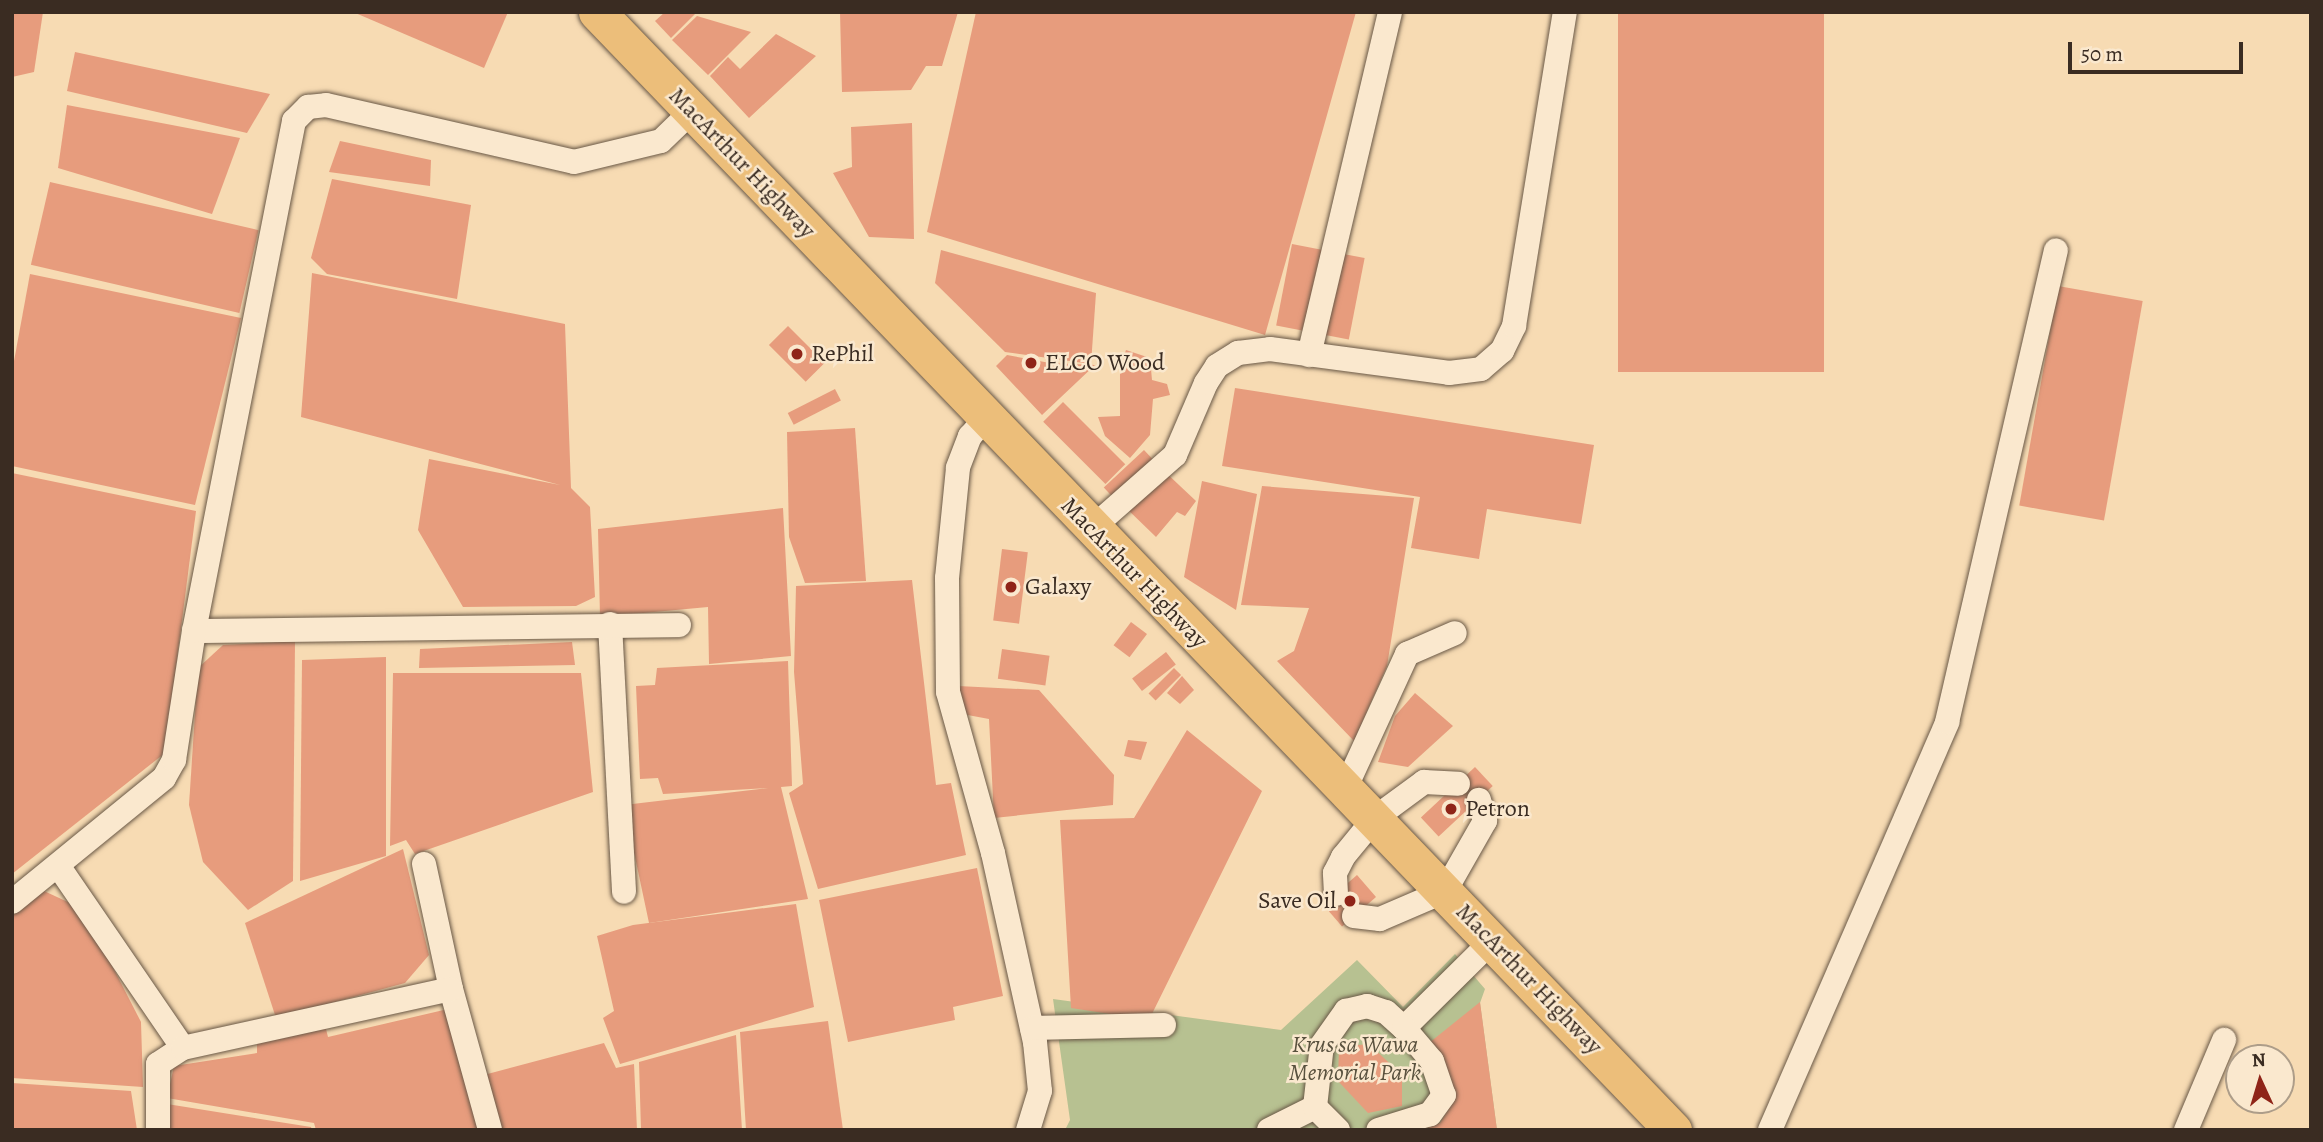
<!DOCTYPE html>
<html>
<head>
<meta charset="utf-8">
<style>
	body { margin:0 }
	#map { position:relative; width:2323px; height:1142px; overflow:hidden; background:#f7dbb3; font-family:Alegreya,serif }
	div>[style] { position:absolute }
	.green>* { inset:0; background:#b7c191 }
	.building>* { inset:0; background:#e79c7d; transform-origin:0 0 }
	.roads { filter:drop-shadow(0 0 2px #695846) drop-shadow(0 0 2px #695846) }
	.minor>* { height:24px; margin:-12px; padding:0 12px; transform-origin:12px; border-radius:12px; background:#fae8ce }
	.highway>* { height:37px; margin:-18.5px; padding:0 18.5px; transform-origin:18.5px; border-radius:18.5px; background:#ecbe7a }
	.dots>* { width:19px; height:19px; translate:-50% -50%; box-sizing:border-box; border:4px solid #fae8ce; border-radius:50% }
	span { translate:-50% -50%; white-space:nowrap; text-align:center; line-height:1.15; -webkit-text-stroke:5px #fae8ce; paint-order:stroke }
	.street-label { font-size:24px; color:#3a2c22 }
	.poi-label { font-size:24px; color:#3a2c22 }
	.left { translate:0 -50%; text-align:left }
	.right { translate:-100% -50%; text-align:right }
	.park-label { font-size:24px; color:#59513e; font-style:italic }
	.frame { position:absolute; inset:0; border:14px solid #3a2c22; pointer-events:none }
	.north { position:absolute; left:2225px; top:1044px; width:70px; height:70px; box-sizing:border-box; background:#fae8ce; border:2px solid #ad9d89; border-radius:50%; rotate:356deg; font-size:19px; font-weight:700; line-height:28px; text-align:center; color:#3a2c22 }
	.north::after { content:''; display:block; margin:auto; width:24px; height:32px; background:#8f2418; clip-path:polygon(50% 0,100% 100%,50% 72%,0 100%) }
	.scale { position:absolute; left:2068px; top:42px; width:175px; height:32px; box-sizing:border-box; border:4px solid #3a2c22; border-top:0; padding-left:9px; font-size:21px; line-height:24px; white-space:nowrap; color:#3a2c22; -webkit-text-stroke:5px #fae8ce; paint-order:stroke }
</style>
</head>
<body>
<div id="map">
	<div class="green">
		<div style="clip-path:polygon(1455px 954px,1485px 989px,1480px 1003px,1497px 1130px,1065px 1130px,1070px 1120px,1053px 999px,1281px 1030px,1357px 960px,1403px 1007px)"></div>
	</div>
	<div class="building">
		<div style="clip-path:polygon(13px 12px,43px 12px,34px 72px,12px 77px)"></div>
		<div style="clip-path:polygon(353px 12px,508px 12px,484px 68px)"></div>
		<div style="clip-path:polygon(665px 12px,693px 12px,695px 14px,671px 38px,655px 21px)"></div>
		<div style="clip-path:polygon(840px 12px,958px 12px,942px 66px,926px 66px,911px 90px,842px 92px)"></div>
		<div style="clip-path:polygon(976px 12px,1356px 12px,1265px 335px,927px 232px)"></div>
		<div style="left:1618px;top:12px;width:206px;height:360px"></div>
		<div style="clip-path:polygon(697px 16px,751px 32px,708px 75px,672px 40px)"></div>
		<div style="clip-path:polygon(776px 34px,816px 56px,749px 118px,710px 76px,728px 57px,740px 69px)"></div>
		<div style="clip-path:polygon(75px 52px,270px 94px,247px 133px,67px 91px)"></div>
		<div style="clip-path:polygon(67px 105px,240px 138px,212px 214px,58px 168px)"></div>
		<div style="clip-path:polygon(912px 123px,914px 239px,869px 237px,833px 173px,852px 167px,851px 127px)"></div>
		<div style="clip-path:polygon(340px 141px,431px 160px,430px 186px,329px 172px)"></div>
		<div style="clip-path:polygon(332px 179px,471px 205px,457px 299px,327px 274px,311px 258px)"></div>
		<div style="left:50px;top:182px;width:214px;height:85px;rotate:13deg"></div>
		<div style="left:1292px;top:244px;width:74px;height:83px;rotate:11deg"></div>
		<div style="clip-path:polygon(941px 250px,1096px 293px,1091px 364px,1005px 352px,935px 283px)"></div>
		<div style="clip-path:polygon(312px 273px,565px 324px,571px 488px,590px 507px,595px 597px,576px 606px,463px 607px,418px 530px,429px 459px,560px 485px,301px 417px)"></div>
		<div style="clip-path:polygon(30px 274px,241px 318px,195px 505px,12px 466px,12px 372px)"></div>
		<div style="left:2058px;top:286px;width:86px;height:223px;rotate:10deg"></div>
		<div style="left:788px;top:326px;width:52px;height:27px;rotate:45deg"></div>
		<div style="clip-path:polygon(1126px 350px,1150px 358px,1152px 380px,1167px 384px,1170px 395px,1153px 399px,1150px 435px,1130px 458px,1105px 436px,1098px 417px,1120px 416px,1120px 368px)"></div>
		<div style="clip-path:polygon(1007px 355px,1050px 363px,1095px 365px,1042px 415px,996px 366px)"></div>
		<div style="clip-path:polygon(1235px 388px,1594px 445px,1581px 524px,1487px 509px,1479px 559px,1411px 548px,1420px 497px,1222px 466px)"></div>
		<div style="left:835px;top:389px;width:13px;height:53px;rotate:63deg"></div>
		<div style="left:1063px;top:402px;width:88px;height:28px;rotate:45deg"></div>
		<div style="clip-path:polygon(855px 428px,866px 581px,805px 583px,789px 537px,787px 432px)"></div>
		<div style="left:1144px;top:450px;width:21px;height:55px;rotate:47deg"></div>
		<div style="clip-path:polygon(1162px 469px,1196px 501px,1185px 516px,1177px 512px,1156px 537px,1123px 505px)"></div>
		<div style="clip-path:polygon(12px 473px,196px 511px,165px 753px,12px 874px)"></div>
		<div style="clip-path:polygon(1202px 481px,1257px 494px,1236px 610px,1184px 577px)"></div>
		<div style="clip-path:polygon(1262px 486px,1414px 498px,1387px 666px,1354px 741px,1277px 661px,1294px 651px,1309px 608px,1241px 605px)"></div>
		<div style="clip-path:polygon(783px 508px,791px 656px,709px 664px,708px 607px,600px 617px,598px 529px)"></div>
		<div style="left:1002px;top:549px;width:26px;height:72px;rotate:7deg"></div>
		<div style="clip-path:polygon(912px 580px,936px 785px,951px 783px,966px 855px,818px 889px,789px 793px,803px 784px,794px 672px,796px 586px)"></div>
		<div style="left:1131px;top:622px;width:20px;height:29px;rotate:37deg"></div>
		<div style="clip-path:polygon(295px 641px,293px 881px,248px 910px,203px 862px,189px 805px,198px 668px,223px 645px)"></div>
		<div style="clip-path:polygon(572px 642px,575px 665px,419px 668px,420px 649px)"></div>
		<div style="left:1002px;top:649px;width:48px;height:30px;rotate:8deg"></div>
		<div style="left:1166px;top:652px;width:16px;height:43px;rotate:52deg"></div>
		<div style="clip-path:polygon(386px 657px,386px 856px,300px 881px,302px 660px)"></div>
		<div style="clip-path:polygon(788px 661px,792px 786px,781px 787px,808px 899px,649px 923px,624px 805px,768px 788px,663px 794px,658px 778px,640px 779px,636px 686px,655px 685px,657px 668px)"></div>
		<div style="left:1174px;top:668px;width:10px;height:36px;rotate:45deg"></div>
		<div style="clip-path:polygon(393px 673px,581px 673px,593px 792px,415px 854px,406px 840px,390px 846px)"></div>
		<div style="clip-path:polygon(1182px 676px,1194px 690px,1180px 704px,1167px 693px)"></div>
		<div style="clip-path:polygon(958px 686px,1039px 690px,1114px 775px,1113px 805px,994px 818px,989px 719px,957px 713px)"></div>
		<div style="clip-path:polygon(1415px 693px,1453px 726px,1408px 767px,1378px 762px,1395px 716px)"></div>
		<div style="clip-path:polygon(1187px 730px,1262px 791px,1149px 1020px,1071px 1008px,1060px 820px,1134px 818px)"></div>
		<div style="clip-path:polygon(1128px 740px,1147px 742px,1141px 760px,1124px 756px)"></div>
		<div style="left:1475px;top:767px;width:26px;height:74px;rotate:47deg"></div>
		<div style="clip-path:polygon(403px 849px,429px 955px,405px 983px,276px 1018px,245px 923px)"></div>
		<div style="clip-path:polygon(977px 868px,1003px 996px,953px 1007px,955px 1020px,848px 1042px,819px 900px)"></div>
		<div style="left:1357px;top:875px;width:29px;height:45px;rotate:49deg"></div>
		<div style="clip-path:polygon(44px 891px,83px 909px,141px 1022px,143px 1087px,12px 1078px,12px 916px)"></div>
		<div style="clip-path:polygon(796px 904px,814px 1007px,620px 1064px,603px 1018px,614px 1011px,597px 936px,633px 925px)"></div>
		<div style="clip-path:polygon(1480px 1002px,1497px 1130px,1421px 1130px,1440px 1123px,1456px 1095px,1429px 1043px)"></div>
		<div style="clip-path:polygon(448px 1009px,482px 1130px,316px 1130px,314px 1123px,167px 1098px,174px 1066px,257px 1053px,257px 1037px,325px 1025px,328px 1037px)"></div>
		<div style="clip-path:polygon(828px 1021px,843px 1130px,746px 1130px,740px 1032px)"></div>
		<div style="clip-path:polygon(736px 1035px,742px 1130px,641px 1130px,639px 1062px)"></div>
		<div style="clip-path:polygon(604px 1043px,616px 1068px,634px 1064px,637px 1130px,497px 1130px,480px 1076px)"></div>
		<div style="clip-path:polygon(1369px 1044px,1402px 1075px,1402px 1106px,1368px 1113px,1338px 1081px,1339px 1047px)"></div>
		<div style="clip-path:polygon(12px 1083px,131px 1091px,137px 1130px,12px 1130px)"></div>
		<div style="clip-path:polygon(167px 1104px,311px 1127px,312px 1130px,170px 1130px)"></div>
	</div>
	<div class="roads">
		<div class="minor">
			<div style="left:1309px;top:355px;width:352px;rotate:-76.7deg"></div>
			<div style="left:985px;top:419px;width:23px;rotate:131deg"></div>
			<div style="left:970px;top:436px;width:34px;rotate:111deg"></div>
			<div style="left:958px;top:468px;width:111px;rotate:95.7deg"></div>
			<div style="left:947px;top:578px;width:114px;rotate:89.5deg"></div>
			<div style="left:948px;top:692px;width:167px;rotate:74.4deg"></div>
			<div style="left:993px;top:853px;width:194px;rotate:77.5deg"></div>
			<div style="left:1035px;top:1042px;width:49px;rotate:84.2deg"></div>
			<div style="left:1040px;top:1091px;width:41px;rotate:107.1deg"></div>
			<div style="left:1091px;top:529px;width:112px;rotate:-41.4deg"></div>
			<div style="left:1175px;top:455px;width:78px;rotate:-66.7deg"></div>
			<div style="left:1206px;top:383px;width:20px;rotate:-57deg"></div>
			<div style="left:1217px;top:366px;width:25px;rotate:-32deg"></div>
			<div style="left:1238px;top:353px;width:32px;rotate:-7deg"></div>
			<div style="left:1270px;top:349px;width:181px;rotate:7.6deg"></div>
			<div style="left:1449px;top:373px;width:32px;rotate:-7deg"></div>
			<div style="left:1481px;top:369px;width:28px;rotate:-41deg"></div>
			<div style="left:1502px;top:351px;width:28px;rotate:-64deg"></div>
			<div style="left:1514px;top:326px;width:318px;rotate:-80.8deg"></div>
			<div style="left:610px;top:624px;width:268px;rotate:87deg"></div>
			<div style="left:194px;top:631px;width:485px;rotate:-0.7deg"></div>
			<div style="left:1345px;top:789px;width:149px;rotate:-65.3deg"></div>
			<div style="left:1407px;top:654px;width:52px;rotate:-23.6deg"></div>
			<div style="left:424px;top:864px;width:128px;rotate:77.8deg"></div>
			<div style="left:451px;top:989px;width:146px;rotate:74.5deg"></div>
			<div style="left:59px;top:867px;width:219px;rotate:55.6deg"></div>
			<div style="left:1336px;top:894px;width:21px;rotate:-93deg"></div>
			<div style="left:1335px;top:873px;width:18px;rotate:-63deg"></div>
			<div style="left:1343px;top:857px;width:50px;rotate:-50.6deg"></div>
			<div style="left:1375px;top:818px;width:61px;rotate:-36.3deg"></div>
			<div style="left:1424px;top:782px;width:34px;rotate:3deg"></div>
			<div style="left:12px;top:902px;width:196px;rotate:-39.2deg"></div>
			<div style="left:164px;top:778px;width:21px;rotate:-61deg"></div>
			<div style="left:174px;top:760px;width:131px;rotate:-81.2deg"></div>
			<div style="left:194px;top:631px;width:520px;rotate:-78.91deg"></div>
			<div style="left:294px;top:121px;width:20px;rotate:-45deg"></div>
			<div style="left:308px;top:107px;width:18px;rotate:-6deg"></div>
			<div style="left:326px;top:105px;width:254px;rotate:12.9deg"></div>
			<div style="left:574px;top:162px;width:89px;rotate:-13.6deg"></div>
			<div style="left:661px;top:141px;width:43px;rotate:-44.1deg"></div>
			<div style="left:1354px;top:916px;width:26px;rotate:7deg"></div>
			<div style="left:1380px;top:919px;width:71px;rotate:-23.3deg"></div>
			<div style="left:1445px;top:891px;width:81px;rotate:-60.3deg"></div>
			<div style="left:1485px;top:821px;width:22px;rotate:-106deg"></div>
			<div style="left:1032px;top:1028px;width:132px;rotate:-1.3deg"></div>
			<div style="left:1404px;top:1028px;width:124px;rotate:-44.7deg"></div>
			<div style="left:158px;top:1130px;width:66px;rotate:-90deg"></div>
			<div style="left:158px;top:1064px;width:30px;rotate:-33deg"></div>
			<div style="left:183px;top:1048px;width:274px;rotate:-12.4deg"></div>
			<div style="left:1269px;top:1130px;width:51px;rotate:-26.6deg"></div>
			<div style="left:1338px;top:1130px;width:33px;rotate:-135deg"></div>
			<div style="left:1315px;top:1107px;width:62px;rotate:-83.6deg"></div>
			<div style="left:1322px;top:1045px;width:42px;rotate:-54.8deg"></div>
			<div style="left:1346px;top:1011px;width:22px;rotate:-13deg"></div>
			<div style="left:1367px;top:1006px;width:20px;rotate:18deg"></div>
			<div style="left:1386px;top:1012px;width:24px;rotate:42deg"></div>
			<div style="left:1404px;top:1028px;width:43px;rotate:49.7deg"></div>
			<div style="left:1432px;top:1061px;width:36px;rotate:71deg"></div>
			<div style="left:1444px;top:1095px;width:24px;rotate:126deg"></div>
			<div style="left:1430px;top:1114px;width:54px;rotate:162.9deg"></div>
			<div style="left:1770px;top:1130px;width:445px;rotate:-66.5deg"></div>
			<div style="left:1947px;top:722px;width:484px;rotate:-77deg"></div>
			<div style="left:2186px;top:1130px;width:98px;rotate:-67.1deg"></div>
		</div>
		<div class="highway">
			<div style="left:597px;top:12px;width:1552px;rotate:46.1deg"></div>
		</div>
	</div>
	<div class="dots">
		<div style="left:797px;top:354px;background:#8f2418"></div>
		<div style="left:1031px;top:363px;background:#8f2418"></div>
		<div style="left:1011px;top:587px;background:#8f2418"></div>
		<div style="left:1451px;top:809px;background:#8f2418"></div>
		<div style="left:1350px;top:901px;background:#8f2418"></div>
	</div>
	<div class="street-label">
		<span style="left:742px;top:163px;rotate:46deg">MacArthur Highway</span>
		<span style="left:1134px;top:573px;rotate:46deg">MacArthur Highway</span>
		<span style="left:1529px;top:979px;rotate:46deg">MacArthur Highway</span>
	</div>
	<div class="poi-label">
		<span class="left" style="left:811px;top:354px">RePhil</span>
		<span class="left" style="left:1045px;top:363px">ELCO Wood</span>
		<span class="left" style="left:1025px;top:587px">Galaxy</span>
		<span class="left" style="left:1465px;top:809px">Petron</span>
		<span class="right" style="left:1336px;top:901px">Save Oil</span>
	</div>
	<div class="park-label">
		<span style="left:1355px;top:1059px">Krus sa Wawa<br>Memorial Park</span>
	</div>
	<div class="frame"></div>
	<div class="north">N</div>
	<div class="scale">50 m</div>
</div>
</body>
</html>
